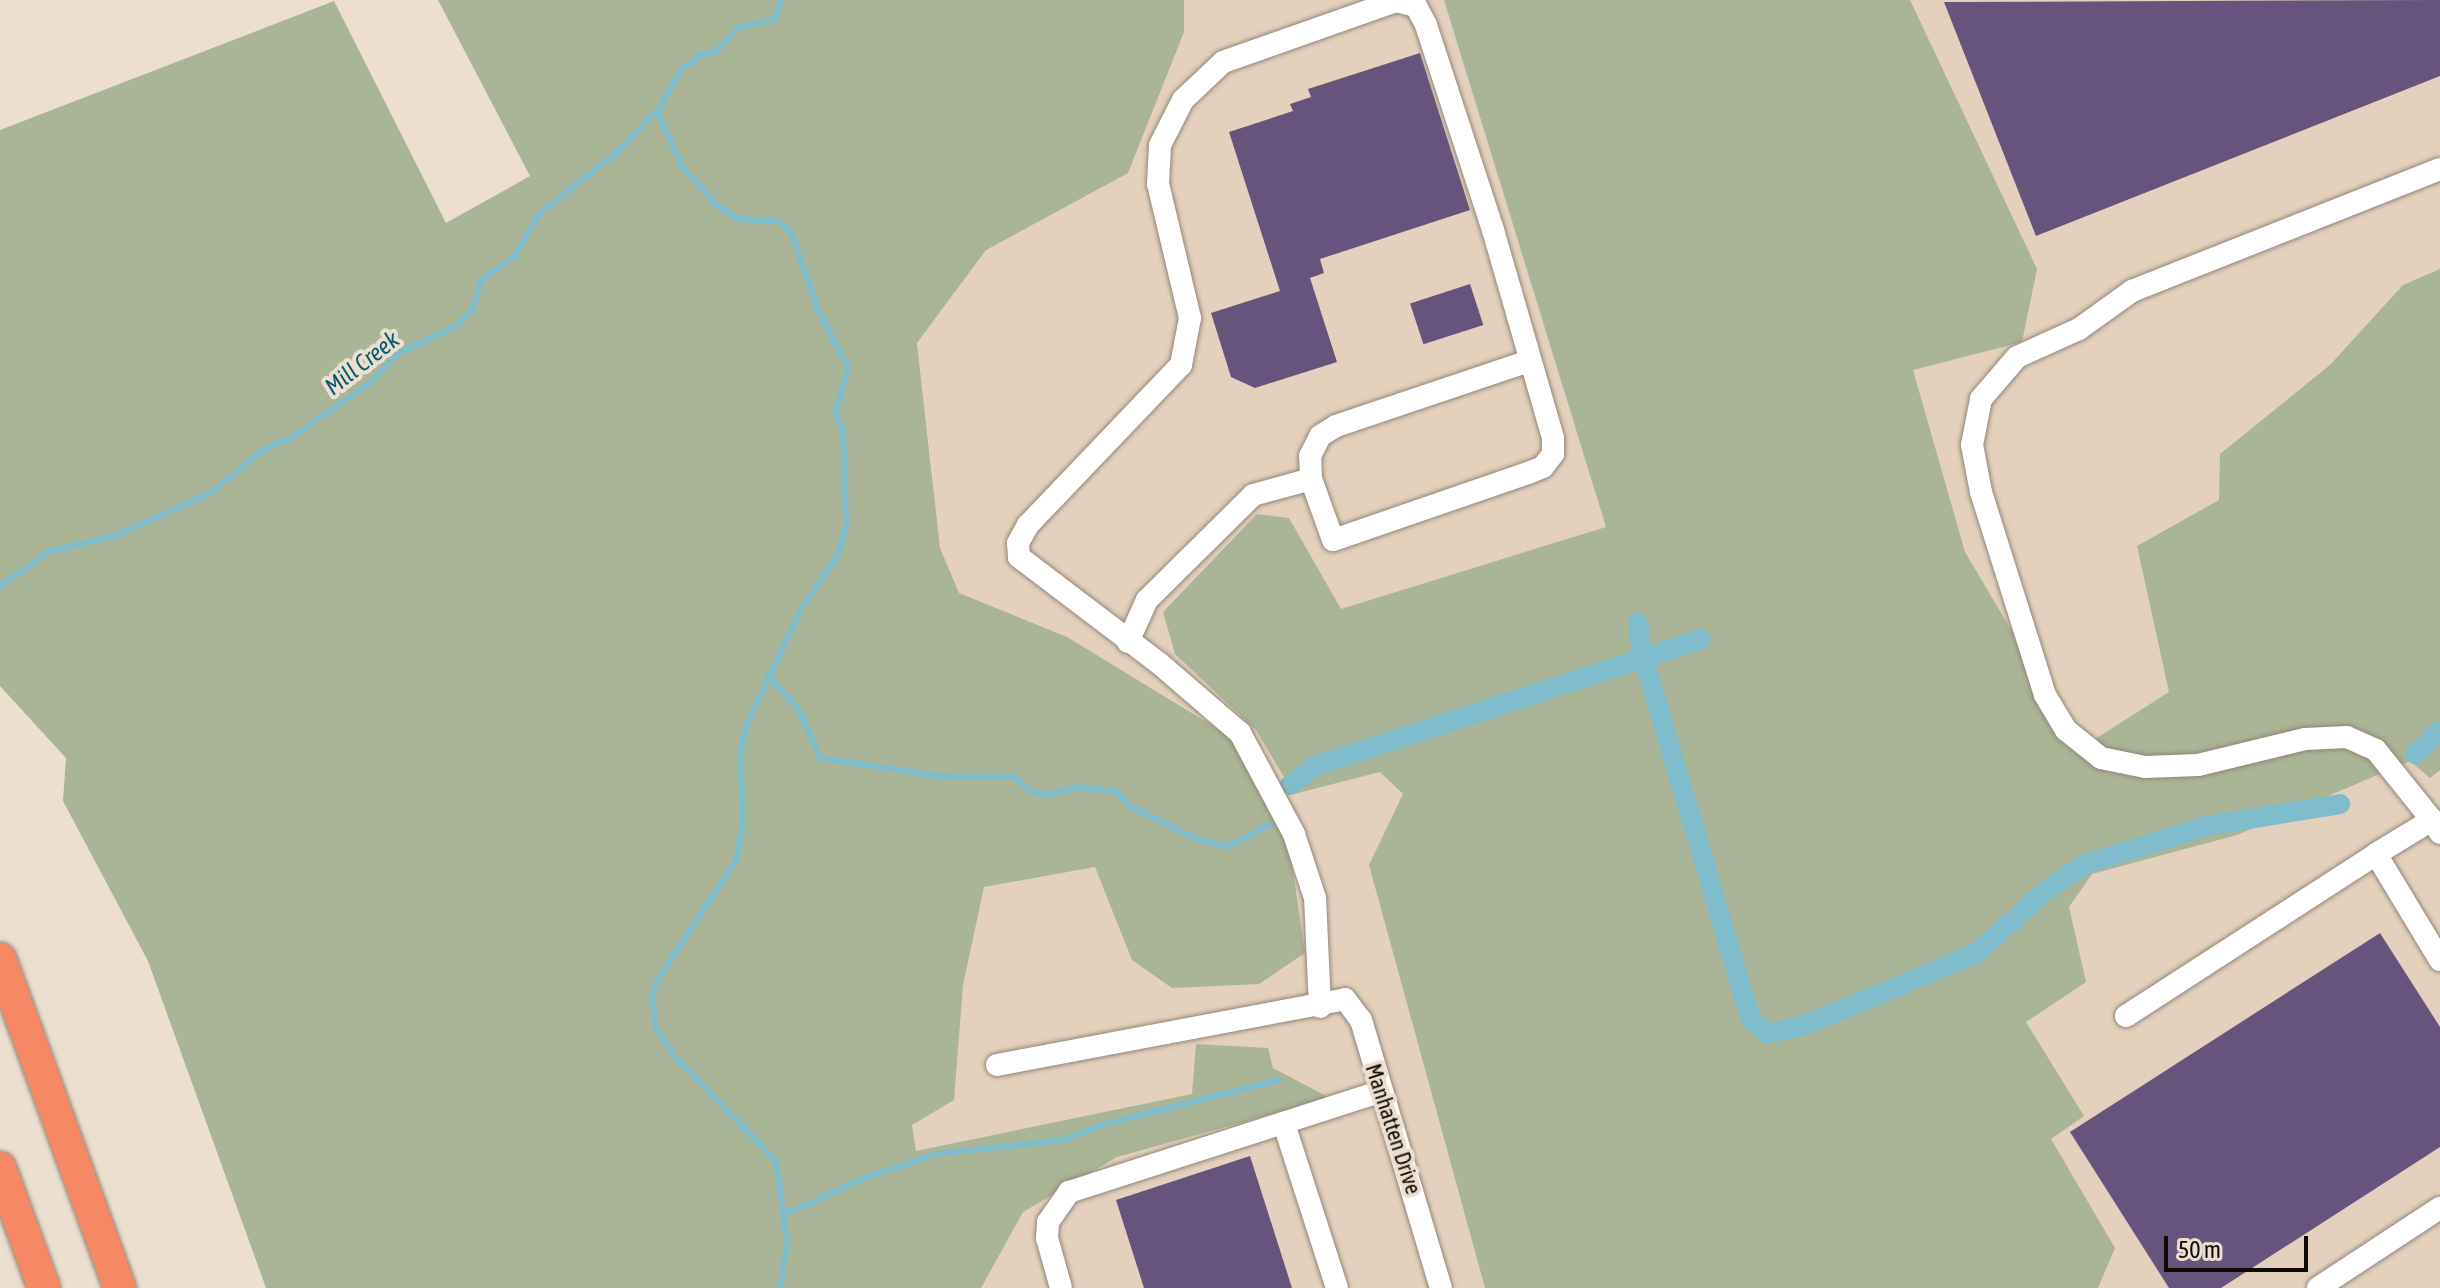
<!DOCTYPE html>
<html>
<head>
<meta charset="utf-8">
<style>
	body { margin:0 }
	#map { position:relative; width:2440px; height:1288px; overflow:hidden; background:#ecdfd0; font-family:"Asap Condensed",sans-serif }
	div>[style] { position:absolute }
	.built>* { inset:0; background:#e3d1bd }
	.green>* { inset:0; background:#aab496 }
	.stream>* { height:6px; margin:-3px; padding:0 3px; transform-origin:3px; border-radius:3px; background:#7fbccc }
	.canal>* { height:20px; margin:-10px; padding:0 10px; transform-origin:10px; border-radius:10px; background:#7fbccc }
	.building>* { inset:0; background:#66547c; transform-origin:0 0 }
	.roads { filter:drop-shadow(0 0 2px #928679) drop-shadow(0 0 2px #928679) }
	.minor>* { height:22px; margin:-11px; padding:0 11px; transform-origin:11px; border-radius:11px; background:#fff }
	.highway>* { height:32px; margin:-16px; padding:0 16px; transform-origin:16px; border-radius:16px; background:#f68964 }
	span { translate:-50% -50%; white-space:nowrap; text-align:center; line-height:1.15; -webkit-text-stroke:8px #ecdfd0; paint-order:stroke }
	.street-label { font-size:22px; color:#0f0b06 }
	.water-label { font-size:24px; color:#035d6e; font-style:italic }
	.scale { position:absolute; left:2164px; top:1236px; width:144px; height:36px; box-sizing:border-box; border:4px solid #0f0b06; border-top:0; padding-left:10px; font-size:24px; line-height:28px; white-space:nowrap; color:#0f0b06; -webkit-text-stroke:6px #ecdfd0; paint-order:stroke }
</style>
</head>
<body>
<div id="map">
	<div class="built">
		<div style="clip-path:polygon(1135px 0,2440px 0,2440px 1288px,928px 1288px,754px 931px,933px 480px,917px 343px,1047px 166px)"></div>
	</div>
	<div class="green">
		<div style="clip-path:polygon(438px 0,1184px 0,1184px 32px,1128px 173px,986px 250px,917px 343px,940px 548px,959px 593px,1067px 637px,1231px 737px,1270px 803px,1291px 858px,1305px 953px,1259px 984px,1172px 988px,1132px 960px,1095px 867px,984px 887px,963px 985px,954px 1100px,912px 1125px,916px 1151px,1192px 1094px,1196px 1044px,1268px 1048px,1273px 1068px,1330px 1098px,1117px 1157px,1023px 1212px,981px 1288px,266px 1288px,148px 961px,63px 801px,66px 758px,0 686px,0 130px,334px 1px,446px 223px,530px 176px)"></div>
		<div style="clip-path:polygon(1444px 0,1910px 0,2037px 269px,2022px 342px,1913px 370px,1965px 552px,2081px 748px,2169px 692px,2137px 546px,2219px 500px,2220px 454px,2330px 365px,2403px 285px,2440px 269px,2440px 770px,2430px 778px,2410px 761px,2237px 835px,2092px 874px,2069px 907px,2086px 982px,2026px 1022px,2084px 1116px,2051px 1139px,2115px 1248px,2098px 1288px,1485px 1288px,1369px 865px,1403px 794px,1380px 772px,1294px 794px,1256px 730px,1175px 654px,1163px 612px,1257px 514px,1289px 518px,1341px 609px,1606px 527px)"></div>
	</div>
	<div class="stream">
		<div style="left:657px;top:111px;width:60px;rotate:65.6deg"></div>
		<div style="left:682px;top:166px;width:54px;rotate:48deg"></div>
		<div style="left:718px;top:206px;width:24px;rotate:33deg"></div>
		<div style="left:738px;top:219px;width:39px;rotate:3deg"></div>
		<div style="left:777px;top:221px;width:18px;rotate:38deg"></div>
		<div style="left:791px;top:232px;width:80px;rotate:71.1deg"></div>
		<div style="left:817px;top:308px;width:68px;rotate:62.7deg"></div>
		<div style="left:848px;top:368px;width:46px;rotate:106.5deg"></div>
		<div style="left:835px;top:412px;width:20px;rotate:66deg"></div>
		<div style="left:843px;top:430px;width:98px;rotate:88.2deg"></div>
		<div style="left:846px;top:528px;width:32px;rotate:108deg"></div>
		<div style="left:836px;top:558px;width:64px;rotate:124.2deg"></div>
		<div style="left:800px;top:611px;width:125px;rotate:115.1deg"></div>
		<div style="left:747px;top:724px;width:30px;rotate:104deg"></div>
		<div style="left:740px;top:753px;width:68px;rotate:87.5deg"></div>
		<div style="left:743px;top:821px;width:41px;rotate:99.9deg"></div>
		<div style="left:736px;top:861px;width:145px;rotate:123.5deg"></div>
		<div style="left:656px;top:982px;width:16px;rotate:105deg"></div>
		<div style="left:652px;top:997px;width:31px;rotate:83deg"></div>
		<div style="left:656px;top:1028px;width:35px;rotate:57deg"></div>
		<div style="left:675px;top:1057px;width:145px;rotate:45.8deg"></div>
		<div style="left:776px;top:1161px;width:83px;rotate:82.4deg"></div>
		<div style="left:787px;top:1243px;width:46px;rotate:98.8deg"></div>
		<div style="left:0;top:586px;width:61px;rotate:-35deg"></div>
		<div style="left:50px;top:551px;width:67px;rotate:-13deg"></div>
		<div style="left:115px;top:536px;width:107px;rotate:-24.4deg"></div>
		<div style="left:212px;top:492px;width:65px;rotate:-39.4deg"></div>
		<div style="left:262px;top:451px;width:32px;rotate:-24deg"></div>
		<div style="left:291px;top:438px;width:94px;rotate:-35deg"></div>
		<div style="left:368px;top:384px;width:44px;rotate:-45deg"></div>
		<div style="left:399px;top:353px;width:63px;rotate:-25.3deg"></div>
		<div style="left:456px;top:326px;width:23px;rotate:-45deg"></div>
		<div style="left:472px;top:310px;width:31px;rotate:-73deg"></div>
		<div style="left:481px;top:280px;width:42px;rotate:-35.2deg"></div>
		<div style="left:515px;top:256px;width:48px;rotate:-60.3deg"></div>
		<div style="left:539px;top:214px;width:98px;rotate:-38.4deg"></div>
		<div style="left:616px;top:153px;width:64px;rotate:-46.3deg"></div>
		<div style="left:660px;top:107px;width:43px;rotate:-60.4deg"></div>
		<div style="left:681px;top:70px;width:24px;rotate:-38deg"></div>
		<div style="left:700px;top:55px;width:16px;rotate:-14deg"></div>
		<div style="left:716px;top:51px;width:32px;rotate:-46deg"></div>
		<div style="left:738px;top:28px;width:37px;rotate:-14deg"></div>
		<div style="left:774px;top:19px;width:21px;rotate:-67deg"></div>
		<div style="left:768px;top:675px;width:47px;rotate:48.5deg"></div>
		<div style="left:799px;top:710px;width:52px;rotate:66.4deg"></div>
		<div style="left:820px;top:758px;width:119px;rotate:8.7deg"></div>
		<div style="left:938px;top:776px;width:77px;rotate:0.7deg"></div>
		<div style="left:1015px;top:777px;width:21px;rotate:43deg"></div>
		<div style="left:1030px;top:791px;width:17px;rotate:13deg"></div>
		<div style="left:1047px;top:795px;width:34px;rotate:-14deg"></div>
		<div style="left:1080px;top:787px;width:35px;rotate:7deg"></div>
		<div style="left:1115px;top:791px;width:23px;rotate:43deg"></div>
		<div style="left:1132px;top:807px;width:75px;rotate:26.2deg"></div>
		<div style="left:1199px;top:840px;width:30px;rotate:12deg"></div>
		<div style="left:1228px;top:846px;width:53px;rotate:-27.1deg"></div>
		<div style="left:784px;top:1215px;width:83px;rotate:-25deg"></div>
		<div style="left:859px;top:1180px;width:81px;rotate:-18.7deg"></div>
		<div style="left:936px;top:1154px;width:128px;rotate:-6.3deg"></div>
		<div style="left:1063px;top:1140px;width:42px;rotate:-21deg"></div>
		<div style="left:1102px;top:1125px;width:183px;rotate:-14.3deg"></div>
	</div>
	<div class="canal">
		<div style="left:1638px;top:623px;width:26px;rotate:83deg"></div>
		<div style="left:1641px;top:649px;width:387px;rotate:73.5deg"></div>
		<div style="left:1751px;top:1020px;width:21px;rotate:39deg"></div>
		<div style="left:1767px;top:1033px;width:37px;rotate:-11deg"></div>
		<div style="left:1803px;top:1026px;width:189px;rotate:-22.8deg"></div>
		<div style="left:1977px;top:953px;width:91px;rotate:-42.3deg"></div>
		<div style="left:2044px;top:892px;width:50px;rotate:-34.3deg"></div>
		<div style="left:2085px;top:864px;width:127px;rotate:-17.4deg"></div>
		<div style="left:2206px;top:826px;width:136px;rotate:-9.3deg"></div>
		<div style="left:2415px;top:754px;width:34px;rotate:-43deg"></div>
		<div style="left:1290px;top:785px;width:31px;rotate:-37deg"></div>
		<div style="left:1315px;top:766px;width:406px;rotate:-18.2deg"></div>
	</div>
	<div class="building">
		<div style="clip-path:polygon(2440px 0,2440px 76px,2036px 236px,1944px 2px)"></div>
		<div style="clip-path:polygon(1420px 53px,1470px 210px,1320px 259px,1324px 273px,1310px 278px,1337px 362px,1255px 388px,1231px 377px,1211px 313px,1280px 291px,1229px 132px,1293px 111px,1290px 104px,1311px 97px,1308px 89px)"></div>
		<div style="left:1470px;top:284px;width:43px;height:63px;rotate:72deg"></div>
		<div style="clip-path:polygon(2380px 933px,2440px 1027px,2440px 1147px,2221px 1288px,2169px 1288px,2070px 1132px)"></div>
		<div style="clip-path:polygon(1250px 1156px,1292px 1288px,1144px 1288px,1116px 1200px)"></div>
	</div>
	<div class="roads">
		<div class="minor">
			<div style="left:1128px;top:642px;width:46px;rotate:-65.7deg"></div>
			<div style="left:1147px;top:600px;width:149px;rotate:-44.7deg"></div>
			<div style="left:1253px;top:495px;width:60px;rotate:-15.4deg"></div>
			<div style="left:2432px;top:820px;width:90px;rotate:-128.7deg"></div>
			<div style="left:2376px;top:750px;width:32px;rotate:-156deg"></div>
			<div style="left:2347px;top:737px;width:42px;rotate:177.3deg"></div>
			<div style="left:2305px;top:739px;width:110px;rotate:166.3deg"></div>
			<div style="left:2198px;top:765px;width:53px;rotate:177.8deg"></div>
			<div style="left:2145px;top:767px;width:45px;rotate:-168.4deg"></div>
			<div style="left:2101px;top:758px;width:45px;rotate:-141.3deg"></div>
			<div style="left:2066px;top:730px;width:41px;rotate:-121deg"></div>
			<div style="left:2045px;top:695px;width:213px;rotate:-107.5deg"></div>
			<div style="left:1981px;top:492px;width:48px;rotate:-100.8deg"></div>
			<div style="left:1972px;top:445px;width:47px;rotate:-78.9deg"></div>
			<div style="left:1981px;top:399px;width:55px;rotate:-49.4deg"></div>
			<div style="left:2017px;top:357px;width:68px;rotate:-24.3deg"></div>
			<div style="left:2079px;top:329px;width:65px;rotate:-35.6deg"></div>
			<div style="left:2132px;top:291px;width:331px;rotate:-21.6deg"></div>
			<div style="left:2376px;top:854px;width:66px;rotate:-31.3deg"></div>
			<div style="left:2432px;top:820px;width:15px;rotate:58deg"></div>
			<div style="left:1320px;top:1007px;width:109px;rotate:-92.6deg"></div>
			<div style="left:1315px;top:898px;width:67px;rotate:-108.2deg"></div>
			<div style="left:1294px;top:834px;width:115px;rotate:-118.1deg"></div>
			<div style="left:1240px;top:733px;width:106px;rotate:-139.2deg"></div>
			<div style="left:1160px;top:664px;width:177px;rotate:-142.8deg"></div>
			<div style="left:1019px;top:557px;width:14px;rotate:-94deg"></div>
			<div style="left:1018px;top:543px;width:21px;rotate:-61deg"></div>
			<div style="left:1028px;top:525px;width:221px;rotate:-46.3deg"></div>
			<div style="left:1181px;top:365px;width:48px;rotate:-79.2deg"></div>
			<div style="left:1190px;top:318px;width:138px;rotate:-103.4deg"></div>
			<div style="left:1158px;top:184px;width:39px;rotate:-87deg"></div>
			<div style="left:1160px;top:145px;width:51px;rotate:-62.9deg"></div>
			<div style="left:1183px;top:100px;width:55px;rotate:-43.5deg"></div>
			<div style="left:1223px;top:62px;width:183px;rotate:-19.4deg"></div>
			<div style="left:1396px;top:1px;width:21px;rotate:14deg"></div>
			<div style="left:1416px;top:6px;width:21px;rotate:62deg"></div>
			<div style="left:1426px;top:25px;width:216px;rotate:71.9deg"></div>
			<div style="left:1493px;top:230px;width:216px;rotate:73.9deg"></div>
			<div style="left:1553px;top:438px;width:16px;rotate:90deg"></div>
			<div style="left:1553px;top:454px;width:16px;rotate:128deg"></div>
			<div style="left:1543px;top:467px;width:16px;rotate:158deg"></div>
			<div style="left:1528px;top:473px;width:206px;rotate:161deg"></div>
			<div style="left:1333px;top:540px;width:65px;rotate:-109.8deg"></div>
			<div style="left:1311px;top:479px;width:23px;rotate:-92deg"></div>
			<div style="left:1310px;top:456px;width:22px;rotate:-63deg"></div>
			<div style="left:1320px;top:436px;width:19px;rotate:-32deg"></div>
			<div style="left:1336px;top:426px;width:204px;rotate:-18.6deg"></div>
			<div style="left:2126px;top:1016px;width:298px;rotate:-32.9deg"></div>
			<div style="left:2376px;top:854px;width:124px;rotate:58.9deg"></div>
			<div style="left:997px;top:1065px;width:354px;rotate:-10.7deg"></div>
			<div style="left:1345px;top:999px;width:26px;rotate:53deg"></div>
			<div style="left:1361px;top:1020px;width:280px;rotate:73.4deg"></div>
			<div style="left:1284px;top:1124px;width:172px;rotate:72.1deg"></div>
			<div style="left:1061px;top:1288px;width:52px;rotate:-105.6deg"></div>
			<div style="left:1047px;top:1238px;width:16px;rotate:-86deg"></div>
			<div style="left:1048px;top:1222px;width:37px;rotate:-55deg"></div>
			<div style="left:1069px;top:1192px;width:326px;rotate:-17.9deg"></div>
			<div style="left:2318px;top:1288px;width:146px;rotate:-33.3deg"></div>
		</div>
		<div class="highway">
			<div style="left:0;top:959px;width:350px;rotate:70deg"></div>
			<div style="left:0;top:1168px;width:128px;rotate:69.9deg"></div>
		</div>
	</div>
	<div class="street-label">
		<span style="left:1393px;top:1129px;rotate:72deg">Manhatten Drive</span>
	</div>
	<div class="water-label">
		<span style="left:362px;top:363px;rotate:-38deg">Mill Creek</span>
	</div>
	<div class="scale">50 m</div>
</div>
</body>
</html>
